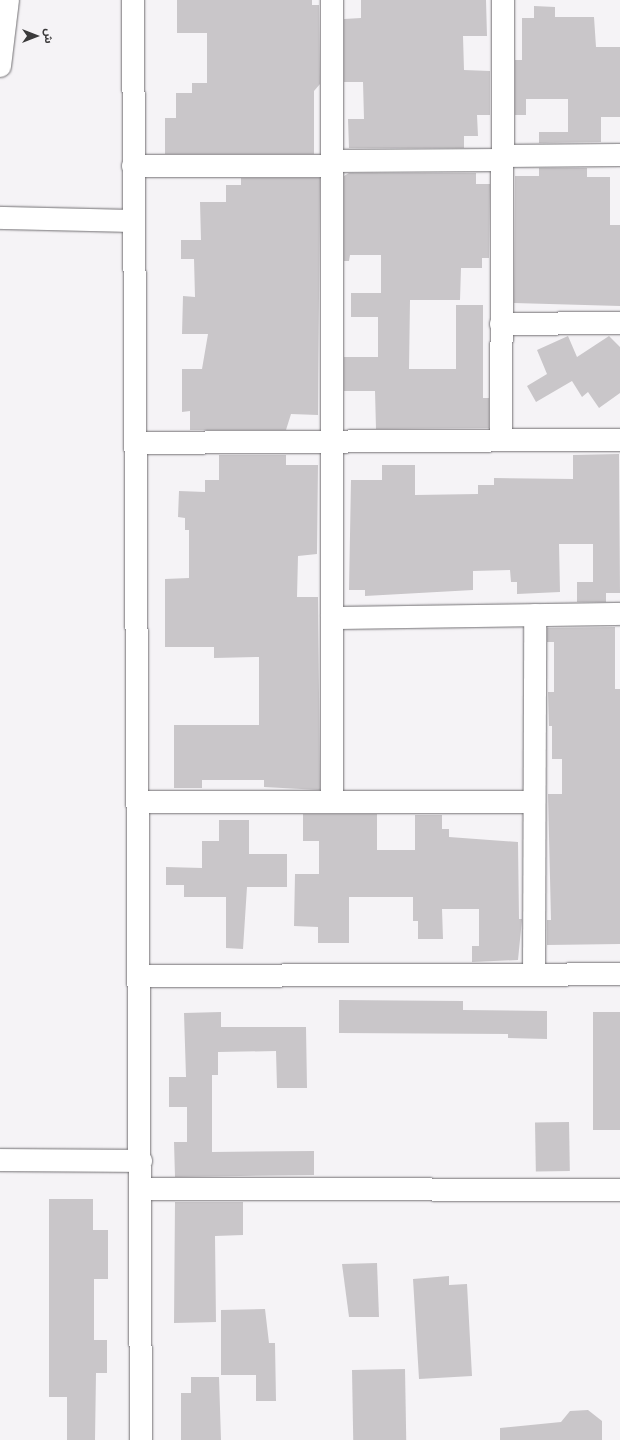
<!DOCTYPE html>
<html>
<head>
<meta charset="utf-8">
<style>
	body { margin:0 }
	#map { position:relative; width:620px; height:1440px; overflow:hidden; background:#f5f3f6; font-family:"Fira Sans","Noto Sans Arabic",sans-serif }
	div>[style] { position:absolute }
	.building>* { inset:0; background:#c9c6c9; transform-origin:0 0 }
	.roads { filter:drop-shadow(0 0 1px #716f72) drop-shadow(0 0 1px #716f72) }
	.minor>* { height:22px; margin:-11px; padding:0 11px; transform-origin:11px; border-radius:11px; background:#fff }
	span { translate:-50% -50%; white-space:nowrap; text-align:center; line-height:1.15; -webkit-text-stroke:3.5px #f5f3f6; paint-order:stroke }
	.north { position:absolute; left:16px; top:16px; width:40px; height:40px; -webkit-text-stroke:3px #f5f3f6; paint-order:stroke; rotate:90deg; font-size:11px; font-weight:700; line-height:16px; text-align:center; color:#3b3a3b }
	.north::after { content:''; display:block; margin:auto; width:14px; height:18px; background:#3b3a3b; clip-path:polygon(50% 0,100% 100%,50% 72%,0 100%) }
</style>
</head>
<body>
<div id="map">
	<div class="building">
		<div style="clip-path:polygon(177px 0,312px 0,312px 5px,319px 5px,320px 84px,314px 91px,314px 154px,165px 154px,165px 118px,176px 118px,176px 93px,192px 93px,192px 83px,207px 83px,207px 33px,177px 33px)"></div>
		<div style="clip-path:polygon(361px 0,486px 0,487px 36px,463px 36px,464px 70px,490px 71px,490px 115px,477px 115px,478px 136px,464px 136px,464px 148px,349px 148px,348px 119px,364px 119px,363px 82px,344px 82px,344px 19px,361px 18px)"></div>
		<div style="clip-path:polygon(534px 6px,555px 7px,555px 17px,594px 17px,596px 47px,620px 47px,620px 117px,601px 117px,601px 142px,539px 143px,539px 132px,568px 132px,568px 99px,526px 99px,526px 115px,515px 115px,515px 60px,522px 60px,522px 18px,534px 18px)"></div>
		<div style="clip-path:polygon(539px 168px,587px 168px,587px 177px,610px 177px,610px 225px,620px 225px,620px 306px,514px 303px,515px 176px,539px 176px)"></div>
		<div style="clip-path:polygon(349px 173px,476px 173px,476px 184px,490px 184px,489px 258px,482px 258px,482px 268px,461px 268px,460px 300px,410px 300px,409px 369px,456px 369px,456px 305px,483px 305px,483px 398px,489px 398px,489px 428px,376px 429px,375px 391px,344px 391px,344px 357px,378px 357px,378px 317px,351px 317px,351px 293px,381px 293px,381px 255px,350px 255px,349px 261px,344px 261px,344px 176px)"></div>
		<div style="clip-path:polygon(241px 178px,320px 178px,318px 415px,291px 414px,286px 430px,190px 430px,190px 411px,182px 412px,182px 369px,202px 369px,208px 334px,182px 334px,183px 296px,195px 297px,194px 259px,181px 259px,181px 240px,201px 240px,200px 202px,226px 202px,226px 185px,241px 185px)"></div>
		<div style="clip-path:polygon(568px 336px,577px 357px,609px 336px,620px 347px,620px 393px,599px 408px,588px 392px,582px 397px,572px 381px,536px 402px,527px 386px,547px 374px,537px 350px)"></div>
		<div style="clip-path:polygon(619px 454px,620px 593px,606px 593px,606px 602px,577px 602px,577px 582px,593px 582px,593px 544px,559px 544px,560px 592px,517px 594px,517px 582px,511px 582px,510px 570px,473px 571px,473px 590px,365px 596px,365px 590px,349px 590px,351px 480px,382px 480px,382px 465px,415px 465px,415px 495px,478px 494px,478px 485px,494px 485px,494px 478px,573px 479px,573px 455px)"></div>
		<div style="clip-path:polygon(219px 455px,286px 455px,286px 465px,318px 465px,317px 554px,298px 556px,297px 597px,318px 597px,320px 790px,264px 787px,264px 780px,202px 780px,202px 788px,174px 788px,174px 725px,259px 725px,259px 657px,214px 658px,214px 647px,165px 647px,165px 579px,189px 578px,189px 530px,185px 530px,185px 518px,178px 517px,179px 491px,205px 492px,205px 480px,219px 480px)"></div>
		<div style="clip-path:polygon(615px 627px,615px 689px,620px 689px,620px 944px,547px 945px,547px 920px,551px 920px,548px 794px,562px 794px,562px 759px,552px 759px,552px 726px,549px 726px,548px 692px,554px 692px,554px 642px,547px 642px,547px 628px)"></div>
		<div style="clip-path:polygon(303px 814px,377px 814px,377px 850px,415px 850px,415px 815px,442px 815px,442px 829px,449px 829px,449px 837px,518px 842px,519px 919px,522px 919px,518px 960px,472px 962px,472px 946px,479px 946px,479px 909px,442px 909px,443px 939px,418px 939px,418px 921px,413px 921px,413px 897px,349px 897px,349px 943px,318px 943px,318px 927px,294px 926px,295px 874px,319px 874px,319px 841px,303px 841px)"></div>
		<div style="clip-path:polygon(219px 820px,249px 820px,249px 854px,287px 854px,287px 887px,247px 887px,243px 949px,226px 948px,226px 897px,184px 897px,184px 885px,166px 885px,166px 867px,202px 868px,202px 841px,219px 841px)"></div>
		<div style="clip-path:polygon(339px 1000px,463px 1001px,463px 1010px,547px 1011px,547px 1039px,508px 1038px,508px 1034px,339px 1033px)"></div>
		<div style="clip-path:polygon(221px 1012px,221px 1027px,306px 1027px,307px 1088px,277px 1088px,276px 1051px,218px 1052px,218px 1075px,212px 1075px,212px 1152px,314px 1151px,314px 1175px,175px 1177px,174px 1142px,187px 1142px,187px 1107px,169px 1107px,169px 1077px,186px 1077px,184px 1013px)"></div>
		<div style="left:593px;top:1012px;width:27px;height:118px"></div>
		<div style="left:569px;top:1122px;width:49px;height:34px;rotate:89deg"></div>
		<div style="clip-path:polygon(49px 1199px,93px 1199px,93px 1230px,108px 1230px,108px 1279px,94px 1279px,94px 1340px,107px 1340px,107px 1373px,96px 1373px,95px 1440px,67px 1440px,67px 1397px,49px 1397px)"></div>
		<div style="clip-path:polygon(175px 1202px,243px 1202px,243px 1235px,215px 1236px,216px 1322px,174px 1323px)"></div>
		<div style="clip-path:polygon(377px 1263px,379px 1317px,349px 1317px,342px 1264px)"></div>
		<div style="clip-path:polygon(449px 1276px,449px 1285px,467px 1284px,472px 1376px,419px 1379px,413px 1279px)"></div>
		<div style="clip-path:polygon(265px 1309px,269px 1343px,275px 1343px,276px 1401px,256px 1401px,256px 1375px,221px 1375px,221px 1310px)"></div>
		<div style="left:405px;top:1369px;width:71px;height:53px;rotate:89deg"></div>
		<div style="clip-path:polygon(191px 1377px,219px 1377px,221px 1440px,181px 1440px,181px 1393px,191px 1393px)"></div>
		<div style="clip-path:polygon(588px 1410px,602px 1421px,602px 1440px,500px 1440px,500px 1428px,561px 1422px,570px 1411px)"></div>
	</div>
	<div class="roads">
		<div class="minor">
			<div style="left:133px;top:0;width:1440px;rotate:89.68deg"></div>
			<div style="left:0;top:66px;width:66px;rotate:-83.1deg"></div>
			<div style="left:502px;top:156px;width:118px;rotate:-0.5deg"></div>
			<div style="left:331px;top:161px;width:171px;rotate:-0.3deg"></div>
			<div style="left:133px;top:166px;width:198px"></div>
			<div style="left:0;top:218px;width:132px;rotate:1.3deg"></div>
			<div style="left:501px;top:324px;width:119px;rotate:-0.5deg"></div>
			<div style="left:501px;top:440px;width:440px;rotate:-89.7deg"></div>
			<div style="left:135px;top:443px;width:485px;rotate:-0.4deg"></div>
			<div style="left:332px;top:618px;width:288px;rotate:-0.8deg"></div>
			<div style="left:332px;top:801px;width:801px;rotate:-90deg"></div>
			<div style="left:140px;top:802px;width:394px"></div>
			<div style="left:534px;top:974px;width:359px;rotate:-89.8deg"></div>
			<div style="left:141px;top:976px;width:479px;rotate:-0.2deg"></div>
			<div style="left:0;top:1160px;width:141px;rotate:0.4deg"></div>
			<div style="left:141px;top:1189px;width:479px;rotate:0.1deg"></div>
		</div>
	</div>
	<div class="north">ش</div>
</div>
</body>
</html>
